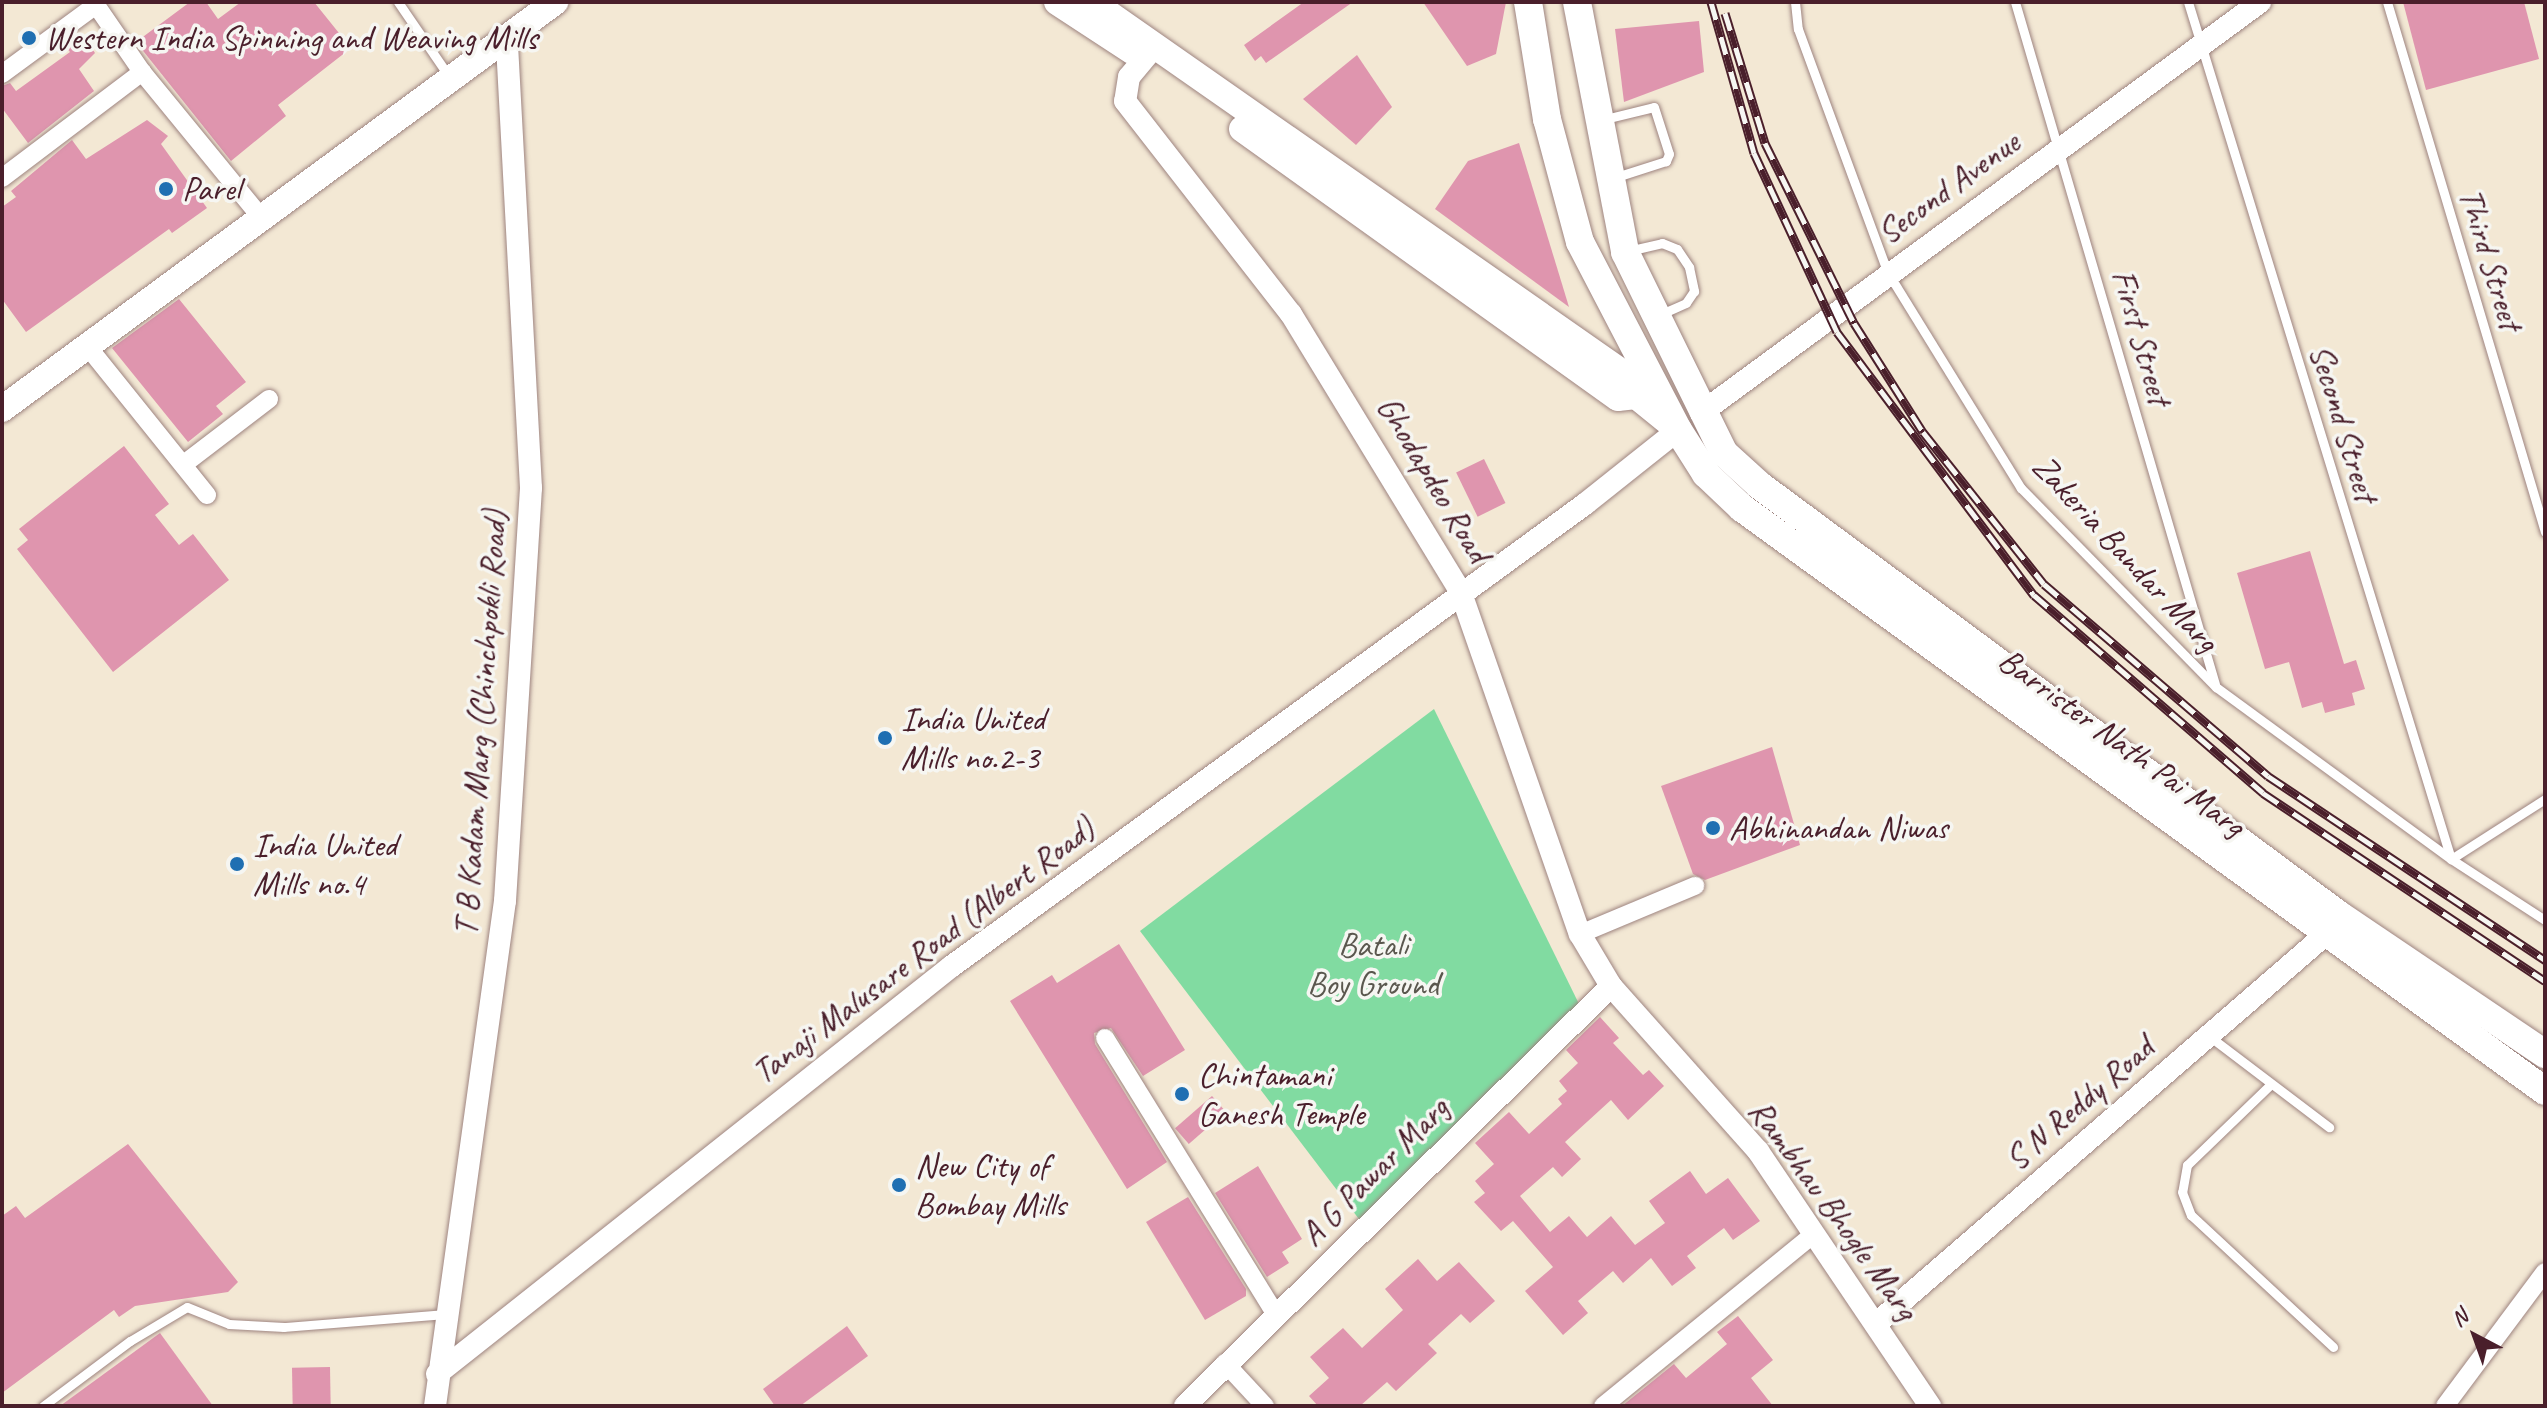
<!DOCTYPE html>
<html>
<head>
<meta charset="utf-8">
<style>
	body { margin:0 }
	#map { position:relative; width:2547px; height:1408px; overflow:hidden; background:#f3e8d4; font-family:Caveat,sans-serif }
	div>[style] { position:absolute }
	.green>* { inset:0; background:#81dba1 }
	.building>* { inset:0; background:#df95ae; transform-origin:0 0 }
	.roads { filter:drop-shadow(0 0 2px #9e8480) drop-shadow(0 0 2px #9e8480) }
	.service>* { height:9px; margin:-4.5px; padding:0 4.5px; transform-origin:4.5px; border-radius:4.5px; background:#fff }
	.minor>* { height:18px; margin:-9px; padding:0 9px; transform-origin:9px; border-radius:9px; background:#fff }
	.tertiary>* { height:22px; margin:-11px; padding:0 11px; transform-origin:11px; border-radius:11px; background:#fff }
	.secondary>* { height:26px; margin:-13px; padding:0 13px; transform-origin:13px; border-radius:13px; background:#fff }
	.primary>* { height:28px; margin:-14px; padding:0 14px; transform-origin:14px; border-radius:14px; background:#fff }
	.rail>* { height:9px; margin-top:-4.5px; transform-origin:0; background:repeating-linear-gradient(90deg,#f6f6f2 0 18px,#4a1f2b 0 36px); box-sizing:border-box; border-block:2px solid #4a1f2b }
	.dots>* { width:22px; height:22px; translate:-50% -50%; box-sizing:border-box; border:4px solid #f6f6f2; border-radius:50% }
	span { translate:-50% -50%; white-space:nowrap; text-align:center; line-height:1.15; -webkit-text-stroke:7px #f6f6f2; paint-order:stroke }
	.poi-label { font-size:34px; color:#4a1f2b }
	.left { translate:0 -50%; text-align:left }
	.street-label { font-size:34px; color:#4a1f2b }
	.park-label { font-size:34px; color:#5a574e }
	.frame { position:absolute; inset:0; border:4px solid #4a1f2b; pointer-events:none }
	.north { position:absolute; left:2435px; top:1296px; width:80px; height:80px; -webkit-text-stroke:6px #f6f6f2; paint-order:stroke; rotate:319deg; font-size:22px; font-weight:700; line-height:32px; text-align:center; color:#4a1f2b }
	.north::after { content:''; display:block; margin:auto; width:28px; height:36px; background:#4a1f2b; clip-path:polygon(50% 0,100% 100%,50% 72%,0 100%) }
</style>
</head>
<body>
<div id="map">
	<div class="green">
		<div style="clip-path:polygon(1434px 709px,1580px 1006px,1365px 1227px,1140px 931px)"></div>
	</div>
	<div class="building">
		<div style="clip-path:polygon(190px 2px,206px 2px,218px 19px,241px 2px,314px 2px,351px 48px,278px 105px,286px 116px,231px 161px,136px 42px)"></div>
		<div style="clip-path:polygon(1304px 2px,1353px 2px,1266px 63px,1261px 56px,1255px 61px,1244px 45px)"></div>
		<div style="clip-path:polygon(1423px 2px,1506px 2px,1496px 54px,1467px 66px)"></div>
		<div style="clip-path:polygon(2403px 2px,2524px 2px,2539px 59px,2426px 90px)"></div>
		<div style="clip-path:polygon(1699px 21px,1704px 72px,1624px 102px,1615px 29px)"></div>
		<div style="clip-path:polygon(82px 34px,95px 53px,79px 69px,94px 91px,28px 143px,2px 108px,2px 86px,10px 83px,16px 91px,70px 52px,65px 46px)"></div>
		<div style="clip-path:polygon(1357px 55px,1392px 107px,1356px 145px,1303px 99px)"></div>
		<div style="clip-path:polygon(147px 120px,168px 136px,161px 144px,207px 208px,172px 233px,169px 229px,26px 332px,2px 299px,2px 207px,16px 197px,11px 191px,72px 140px,86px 159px)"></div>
		<div style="clip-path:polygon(1519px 143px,1569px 307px,1435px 209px,1468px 161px)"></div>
		<div style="clip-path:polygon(179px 299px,246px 382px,216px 406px,223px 414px,188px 442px,112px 348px)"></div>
		<div style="clip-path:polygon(124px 446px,169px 504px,155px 515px,179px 545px,193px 534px,229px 580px,113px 672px,17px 549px,28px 540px,19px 529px)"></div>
		<div style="left:1484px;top:459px;width:49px;height:31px;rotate:64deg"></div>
		<div style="clip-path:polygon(2310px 551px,2344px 664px,2356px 660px,2365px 689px,2352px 693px,2355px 705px,2325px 713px,2322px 702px,2302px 708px,2289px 662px,2265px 669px,2237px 573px)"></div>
		<div style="clip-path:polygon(1772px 747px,1800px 845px,1705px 880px,1693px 874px,1661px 786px)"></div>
		<div style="clip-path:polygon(1119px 944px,1185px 1050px,1143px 1076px,1111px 1028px,1094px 1033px,1095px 1044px,1167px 1162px,1127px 1189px,1010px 1001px,1052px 975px,1057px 983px)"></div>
		<div style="clip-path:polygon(1600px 1017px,1619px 1038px,1613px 1043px,1643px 1075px,1649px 1070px,1664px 1086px,1628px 1120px,1611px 1100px,1565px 1142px,1581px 1159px,1562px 1177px,1553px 1167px,1520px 1196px,1550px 1232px,1569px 1216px,1587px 1237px,1611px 1216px,1635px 1245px,1665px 1223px,1649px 1201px,1690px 1171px,1706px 1194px,1728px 1178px,1760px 1221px,1733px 1240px,1724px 1228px,1687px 1256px,1696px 1268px,1672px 1286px,1651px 1258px,1623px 1283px,1613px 1271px,1578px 1301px,1588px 1313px,1563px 1335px,1525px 1291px,1553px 1267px,1513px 1221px,1501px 1231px,1474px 1202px,1485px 1193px,1475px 1181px,1494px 1164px,1475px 1143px,1509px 1112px,1529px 1134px,1562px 1104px,1558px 1099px,1567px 1091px,1559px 1081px,1578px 1063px,1566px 1050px)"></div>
		<div style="left:1212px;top:1096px;width:21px;height:49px;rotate:49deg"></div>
		<div style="clip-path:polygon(128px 1144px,238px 1282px,228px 1292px,135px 1306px,119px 1317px,114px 1310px,2px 1393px,2px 1216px,16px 1206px,25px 1218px)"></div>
		<div style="clip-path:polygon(1258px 1166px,1302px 1239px,1282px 1252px,1289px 1263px,1267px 1277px,1215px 1193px)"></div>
		<div style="clip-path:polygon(1188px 1197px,1246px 1289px,1246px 1296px,1205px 1320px,1146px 1222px)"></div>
		<div style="clip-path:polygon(1418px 1259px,1437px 1281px,1459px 1262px,1495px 1301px,1470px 1323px,1461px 1314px,1428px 1344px,1437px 1353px,1396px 1391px,1387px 1382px,1360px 1406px,1318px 1406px,1309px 1396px,1329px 1378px,1310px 1357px,1343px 1328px,1362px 1348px,1403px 1310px,1385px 1289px)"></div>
		<div style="clip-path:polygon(1738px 1316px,1773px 1360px,1751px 1378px,1773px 1406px,1622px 1406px,1674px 1364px,1686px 1378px,1727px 1344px,1717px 1332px)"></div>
		<div style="clip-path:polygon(847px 1326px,868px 1356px,800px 1406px,775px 1406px,763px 1389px)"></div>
		<div style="clip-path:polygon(160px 1333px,213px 1406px,60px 1406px)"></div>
		<div style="left:330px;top:1367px;width:39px;height:38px;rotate:89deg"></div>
	</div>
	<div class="roads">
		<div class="service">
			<div style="left:398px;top:2px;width:92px;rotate:55.6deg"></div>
			<div style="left:1795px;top:2px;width:27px;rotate:84deg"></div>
			<div style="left:1798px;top:29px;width:260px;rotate:69.8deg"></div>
			<div style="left:1888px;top:273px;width:253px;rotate:58.3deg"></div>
			<div style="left:2021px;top:488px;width:279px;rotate:45.6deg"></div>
			<div style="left:2216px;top:687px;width:291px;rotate:36.2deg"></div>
			<div style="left:2451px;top:859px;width:112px;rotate:33deg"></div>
			<div style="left:2015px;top:2px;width:711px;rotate:73.66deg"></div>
			<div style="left:2188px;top:2px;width:896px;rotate:72.94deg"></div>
			<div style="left:2451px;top:859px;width:112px;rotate:-32.6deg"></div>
			<div style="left:2387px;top:2px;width:553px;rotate:73.4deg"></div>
			<div style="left:1605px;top:119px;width:50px;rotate:-13.8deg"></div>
			<div style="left:1654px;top:107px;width:49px;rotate:72.3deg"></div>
			<div style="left:1669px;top:154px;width:8px;rotate:113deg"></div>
			<div style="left:1666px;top:161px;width:56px;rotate:162.2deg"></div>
			<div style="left:1628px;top:251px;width:35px;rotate:-13deg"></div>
			<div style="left:1662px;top:243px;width:16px;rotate:22deg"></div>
			<div style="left:1677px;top:249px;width:22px;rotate:56deg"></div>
			<div style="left:1689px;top:267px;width:25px;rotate:78deg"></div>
			<div style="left:1694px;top:291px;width:14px;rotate:124deg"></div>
			<div style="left:1686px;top:303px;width:30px;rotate:156deg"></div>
			<div style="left:2209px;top:1036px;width:151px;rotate:37.2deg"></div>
			<div style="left:2271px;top:1084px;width:117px;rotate:136deg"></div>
			<div style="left:2187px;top:1165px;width:27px;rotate:100deg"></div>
			<div style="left:2182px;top:1192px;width:25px;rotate:69deg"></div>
			<div style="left:2191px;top:1215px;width:194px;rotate:42.9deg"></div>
			<div style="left:43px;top:1406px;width:109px;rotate:-36.8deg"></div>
			<div style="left:130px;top:1341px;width:66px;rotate:-30.8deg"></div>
			<div style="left:187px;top:1307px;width:45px;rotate:22deg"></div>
			<div style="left:229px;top:1324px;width:55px;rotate:3.1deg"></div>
			<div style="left:284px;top:1327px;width:161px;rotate:-4.6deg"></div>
		</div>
		<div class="minor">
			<div style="left:2px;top:74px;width:117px;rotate:-36.3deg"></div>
			<div style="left:96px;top:5px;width:81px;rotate:55.5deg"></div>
			<div style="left:142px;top:72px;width:191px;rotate:50.7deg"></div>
			<div style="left:2px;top:178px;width:176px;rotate:-37.1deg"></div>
			<div style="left:88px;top:347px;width:190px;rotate:51.2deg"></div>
			<div style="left:184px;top:464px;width:107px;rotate:-37.4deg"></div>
			<div style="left:1580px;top:934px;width:125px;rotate:-22.7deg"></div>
			<div style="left:1105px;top:1038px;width:326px;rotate:58.3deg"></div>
			<div style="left:1225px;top:1363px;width:59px;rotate:47.1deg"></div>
			<div style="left:1603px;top:1406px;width:272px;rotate:-39.2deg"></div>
			<div style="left:2445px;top:1406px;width:167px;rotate:-53.3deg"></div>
		</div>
		<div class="tertiary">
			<div style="left:1155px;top:46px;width:40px;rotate:130deg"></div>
			<div style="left:1129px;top:77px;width:24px;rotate:99deg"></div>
			<div style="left:1125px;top:101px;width:270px;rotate:52.1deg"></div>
			<div style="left:1291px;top:314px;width:327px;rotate:58.6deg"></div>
			<div style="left:1461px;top:593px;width:361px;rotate:70.8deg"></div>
			<div style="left:1580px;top:934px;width:61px;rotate:59.2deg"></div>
			<div style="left:1611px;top:986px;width:221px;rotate:48.3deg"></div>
			<div style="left:1758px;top:1151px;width:308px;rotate:56deg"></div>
			<div style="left:1701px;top:413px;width:694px;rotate:-36.32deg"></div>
			<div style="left:1878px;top:1322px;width:611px;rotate:-40.89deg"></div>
			<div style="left:437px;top:1374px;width:657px;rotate:-38.39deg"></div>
			<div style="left:952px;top:966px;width:784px;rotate:-36.12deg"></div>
			<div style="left:1585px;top:504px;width:119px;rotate:-38.5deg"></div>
			<div style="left:435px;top:1406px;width:510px;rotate:-82.11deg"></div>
			<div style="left:505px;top:901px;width:414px;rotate:-86.4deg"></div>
			<div style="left:531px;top:488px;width:448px;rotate:-93.1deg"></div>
			<div style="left:1185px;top:1406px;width:598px;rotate:-44.59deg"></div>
		</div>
		<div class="secondary">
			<div style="left:1057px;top:2px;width:90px;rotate:33.2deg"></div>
			<div style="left:1092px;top:2px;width:655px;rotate:34.93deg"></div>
			<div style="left:1629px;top:377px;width:20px;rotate:70deg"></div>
			<div style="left:1636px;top:396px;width:54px;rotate:39deg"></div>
			<div style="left:1242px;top:129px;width:462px;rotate:35.6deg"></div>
			<div style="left:1618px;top:398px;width:18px;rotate:-6deg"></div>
			<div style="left:2px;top:409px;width:687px;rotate:-36.35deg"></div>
		</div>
		<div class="primary">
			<div style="left:1528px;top:2px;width:119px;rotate:80.8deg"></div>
			<div style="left:1547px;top:119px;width:127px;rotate:75deg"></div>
			<div style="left:1580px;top:242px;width:212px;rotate:62.5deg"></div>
			<div style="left:1678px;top:430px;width:52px;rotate:57.5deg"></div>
			<div style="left:1706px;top:474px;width:50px;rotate:43.4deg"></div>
			<div style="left:1742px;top:508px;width:992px;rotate:35.98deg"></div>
			<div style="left:1577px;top:2px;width:255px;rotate:79.1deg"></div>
			<div style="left:1625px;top:252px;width:224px;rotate:63.8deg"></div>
			<div style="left:1724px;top:453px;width:47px;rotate:42.4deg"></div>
			<div style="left:1759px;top:485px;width:722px;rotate:36.55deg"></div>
			<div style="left:2339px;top:915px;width:249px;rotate:34deg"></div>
		</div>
	</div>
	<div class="rail">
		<div style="left:1711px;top:2px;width:157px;rotate:74.1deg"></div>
		<div style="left:1754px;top:153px;width:197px;rotate:65.1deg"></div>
		<div style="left:1837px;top:332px;width:329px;rotate:53.2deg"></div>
		<div style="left:2034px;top:595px;width:303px;rotate:40.8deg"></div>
		<div style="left:2263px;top:793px;width:339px;rotate:33.7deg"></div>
		<div style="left:1725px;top:13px;width:136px;rotate:72.9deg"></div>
		<div style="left:1765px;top:143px;width:201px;rotate:63.7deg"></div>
		<div style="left:1854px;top:323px;width:129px;rotate:57.7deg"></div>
		<div style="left:1923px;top:432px;width:194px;rotate:51.5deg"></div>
		<div style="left:2044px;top:584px;width:295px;rotate:40.6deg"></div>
		<div style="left:2268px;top:776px;width:333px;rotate:33.6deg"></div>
	</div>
	<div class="dots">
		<div style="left:29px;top:38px;background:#1f6fb2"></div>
		<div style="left:166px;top:189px;background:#1f6fb2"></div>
		<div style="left:885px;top:738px;background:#1f6fb2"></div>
		<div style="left:1713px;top:828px;background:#1f6fb2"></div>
		<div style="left:237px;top:864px;background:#1f6fb2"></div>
		<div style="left:1182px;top:1094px;background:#1f6fb2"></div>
		<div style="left:899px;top:1185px;background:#1f6fb2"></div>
	</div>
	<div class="poi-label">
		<span class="left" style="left:45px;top:38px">Western India Spinning and Weaving Mills</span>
		<span class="left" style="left:182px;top:189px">Parel</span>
		<span class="left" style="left:901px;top:738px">India United<br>Mills no.2-3</span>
		<span class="left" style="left:1729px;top:828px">Abhinandan Niwas</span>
		<span class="left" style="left:253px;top:864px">India United<br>Mills no.4</span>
		<span class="left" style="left:1198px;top:1094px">Chintamani<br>Ganesh Temple</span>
		<span class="left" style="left:915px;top:1185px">New City of<br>Bombay Mills</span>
	</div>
	<div class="street-label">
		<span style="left:1948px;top:187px;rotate:-36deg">Second Avenue</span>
		<span style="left:2491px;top:259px;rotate:73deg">Third Street</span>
		<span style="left:2142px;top:337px;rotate:74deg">First Street</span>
		<span style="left:2344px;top:423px;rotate:73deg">Second Street</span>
		<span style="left:1434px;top:479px;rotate:59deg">Ghodapdeo Road</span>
		<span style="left:2126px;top:553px;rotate:47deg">Zakeria Bandar Marg</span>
		<span style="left:480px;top:723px;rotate:-86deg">T B Kadam Marg (Chinchpokli Road)</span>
		<span style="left:2122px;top:742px;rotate:36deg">Barrister Nath Pai Marg</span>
		<span style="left:923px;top:950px;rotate:-37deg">Tanaji Malusare Road (Albert Road)</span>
		<span style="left:2079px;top:1103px;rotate:-41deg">S N Reddy Road</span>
		<span style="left:1374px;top:1171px;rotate:-45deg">A G Pawar Marg</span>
		<span style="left:1834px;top:1209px;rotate:54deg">Rambhau Bhogle Marg</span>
	</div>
	<div class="park-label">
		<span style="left:1373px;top:964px">Batali<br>Boy Ground</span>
	</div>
	<div class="frame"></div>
	<div class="north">N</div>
</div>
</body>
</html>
